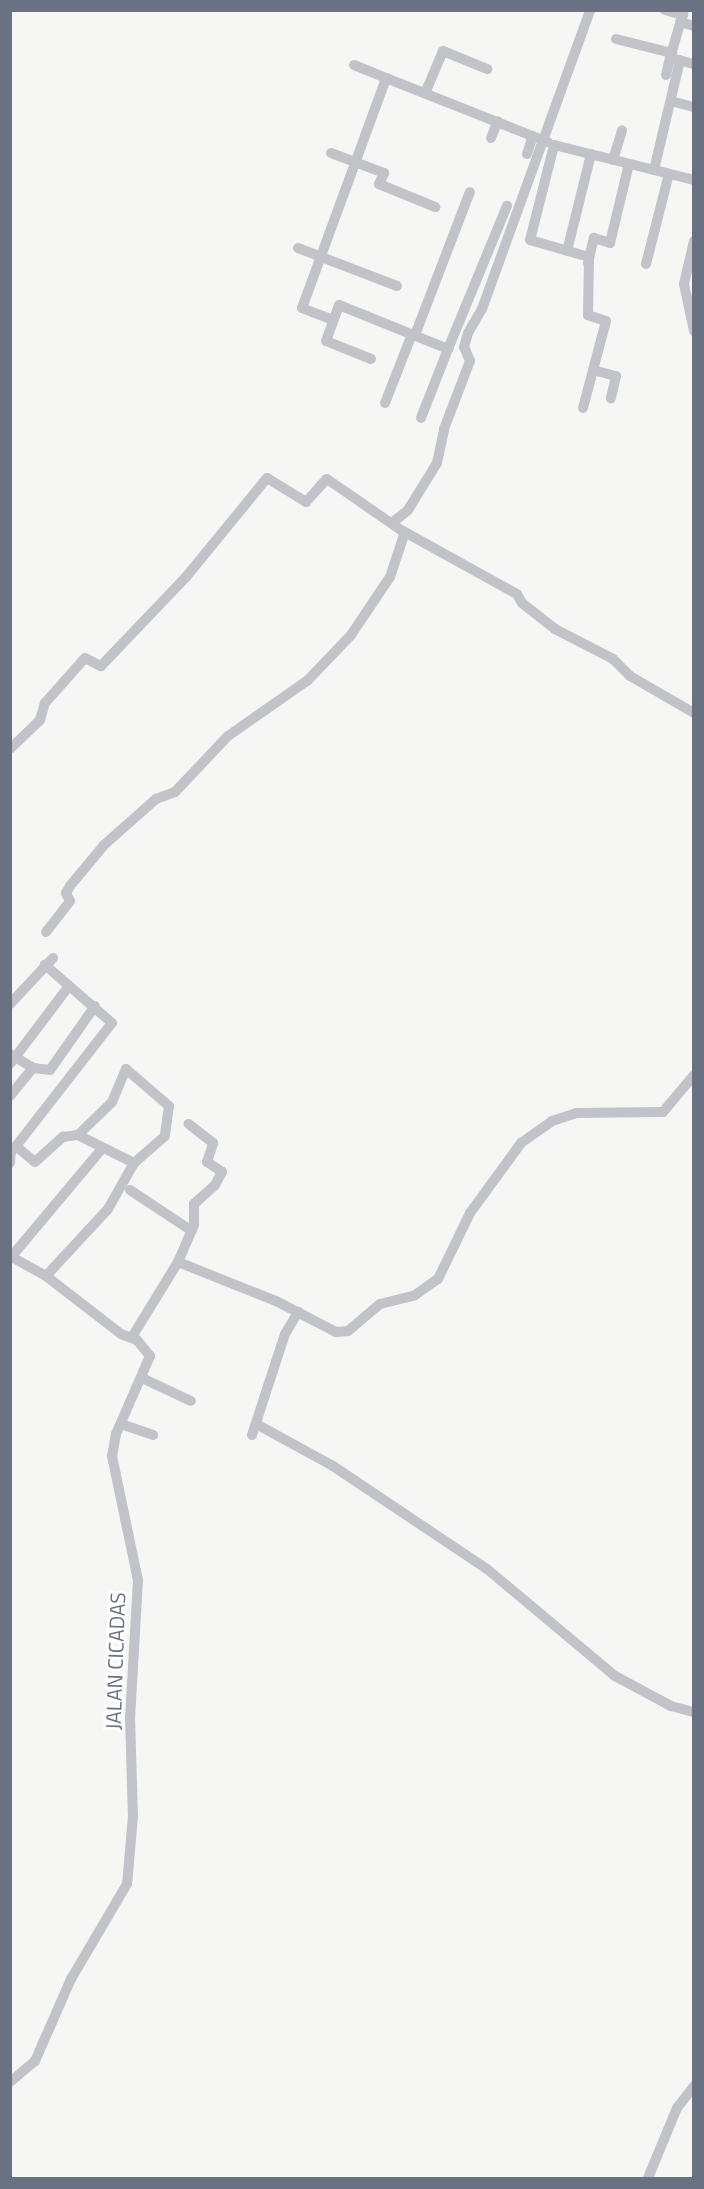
<!DOCTYPE html>
<html>
<head>
<meta charset="utf-8">
<style>
	body { margin:0 }
	#map { position:relative; width:704px; height:2189px; overflow:hidden; background:#f6f7f4; font-family:"Titillium Web",sans-serif }
	div>[style] { position:absolute }
	.minor>* { height:10px; margin:-5px; padding:0 5px; transform-origin:5px; border-radius:5px; background:#c1c3c8 }
	span { translate:-50% -50%; white-space:nowrap; text-align:center; line-height:1.15; -webkit-text-stroke:6px #fff; paint-order:stroke }
	.street-label { font-size:21px; color:#687283 }
	.frame { position:absolute; inset:0; border:12px solid #687283; pointer-events:none }
</style>
</head>
<body>
<div id="map">
	<div class="minor">
		<div style="left:665px;top:10px;width:19px;rotate:16deg"></div>
		<div style="left:684px;top:10px;width:50px;rotate:106.3deg"></div>
		<div style="left:670px;top:58px;width:25px;rotate:14deg"></div>
		<div style="left:680px;top:22px;width:15px;rotate:16deg"></div>
		<div style="left:616px;top:39px;width:58px;rotate:14deg"></div>
		<div style="left:354px;top:65px;width:35px;rotate:22deg"></div>
		<div style="left:666px;top:75px;width:17px;rotate:-77deg"></div>
		<div style="left:426px;top:91px;width:43px;rotate:-67deg"></div>
		<div style="left:443px;top:51px;width:48px;rotate:22.2deg"></div>
		<div style="left:671px;top:101px;width:24px;rotate:15deg"></div>
		<div style="left:491px;top:138px;width:18px;rotate:-68deg"></div>
		<div style="left:331px;top:153px;width:57px;rotate:20.7deg"></div>
		<div style="left:384px;top:173px;width:12px;rotate:114deg"></div>
		<div style="left:379px;top:184px;width:61px;rotate:22.3deg"></div>
		<div style="left:527px;top:154px;width:19px;rotate:-72deg"></div>
		<div style="left:613px;top:160px;width:31px;rotate:-73deg"></div>
		<div style="left:654px;top:170px;width:113px;rotate:-76.7deg"></div>
		<div style="left:694px;top:241px;width:44px;rotate:103.1deg"></div>
		<div style="left:684px;top:284px;width:48px;rotate:78deg"></div>
		<div style="left:298px;top:248px;width:106px;rotate:21deg"></div>
		<div style="left:567px;top:251px;width:100px;rotate:-76.1deg"></div>
		<div style="left:588px;top:263px;width:26px;rotate:-77deg"></div>
		<div style="left:594px;top:238px;width:17px;rotate:17deg"></div>
		<div style="left:610px;top:243px;width:81px;rotate:-76.5deg"></div>
		<div style="left:646px;top:264px;width:93px;rotate:-75.7deg"></div>
		<div style="left:333px;top:320px;width:33px;rotate:-159deg"></div>
		<div style="left:302px;top:308px;width:245px;rotate:-69.9deg"></div>
		<div style="left:386px;top:78px;width:174px;rotate:21.6deg"></div>
		<div style="left:415px;top:335px;width:153px;rotate:-69deg"></div>
		<div style="left:448px;top:349px;width:155px;rotate:-67.6deg"></div>
		<div style="left:371px;top:359px;width:48px;rotate:-158.2deg"></div>
		<div style="left:326px;top:341px;width:38px;rotate:-70deg"></div>
		<div style="left:339px;top:305px;width:118px;rotate:22deg"></div>
		<div style="left:448px;top:349px;width:74px;rotate:111.4deg"></div>
		<div style="left:593px;top:370px;width:24px;rotate:15deg"></div>
		<div style="left:616px;top:376px;width:23px;rotate:103deg"></div>
		<div style="left:385px;top:403px;width:74px;rotate:-68.6deg"></div>
		<div style="left:583px;top:408px;width:90px;rotate:-75.2deg"></div>
		<div style="left:606px;top:321px;width:19px;rotate:-162deg"></div>
		<div style="left:588px;top:315px;width:58px;rotate:-89deg"></div>
		<div style="left:589px;top:257px;width:61px;rotate:-163.9deg"></div>
		<div style="left:530px;top:240px;width:98px;rotate:-75.8deg"></div>
		<div style="left:554px;top:145px;width:144px;rotate:14deg"></div>
		<div style="left:392px;top:523px;width:21px;rotate:-39deg"></div>
		<div style="left:408px;top:510px;width:55px;rotate:-58.3deg"></div>
		<div style="left:437px;top:463px;width:35px;rotate:-78deg"></div>
		<div style="left:444px;top:429px;width:73px;rotate:-69.1deg"></div>
		<div style="left:470px;top:361px;width:15px;rotate:-113deg"></div>
		<div style="left:464px;top:347px;width:15px;rotate:-74deg"></div>
		<div style="left:468px;top:333px;width:28px;rotate:-60deg"></div>
		<div style="left:482px;top:309px;width:318px;rotate:-70.1deg"></div>
		<div style="left:10px;top:749px;width:42px;rotate:-44deg"></div>
		<div style="left:40px;top:720px;width:18px;rotate:-74deg"></div>
		<div style="left:45px;top:703px;width:60px;rotate:-48.4deg"></div>
		<div style="left:85px;top:658px;width:18px;rotate:27deg"></div>
		<div style="left:101px;top:666px;width:123px;rotate:-46.3deg"></div>
		<div style="left:186px;top:577px;width:128px;rotate:-50.7deg"></div>
		<div style="left:267px;top:478px;width:46px;rotate:31.6deg"></div>
		<div style="left:306px;top:502px;width:31px;rotate:-48deg"></div>
		<div style="left:327px;top:479px;width:90px;rotate:34.6deg"></div>
		<div style="left:401px;top:530px;width:132px;rotate:28.9deg"></div>
		<div style="left:517px;top:594px;width:10px;rotate:61deg"></div>
		<div style="left:522px;top:603px;width:42px;rotate:38.2deg"></div>
		<div style="left:555px;top:629px;width:65px;rotate:27.3deg"></div>
		<div style="left:613px;top:659px;width:24px;rotate:45deg"></div>
		<div style="left:630px;top:676px;width:74px;rotate:30deg"></div>
		<div style="left:46px;top:932px;width:39px;rotate:-52deg"></div>
		<div style="left:70px;top:901px;width:9px;rotate:-117deg"></div>
		<div style="left:66px;top:893px;width:8px;rotate:-60deg"></div>
		<div style="left:70px;top:886px;width:53px;rotate:-50.3deg"></div>
		<div style="left:104px;top:845px;width:69px;rotate:-41.5deg"></div>
		<div style="left:156px;top:799px;width:20px;rotate:-20deg"></div>
		<div style="left:175px;top:792px;width:77px;rotate:-46.6deg"></div>
		<div style="left:228px;top:736px;width:98px;rotate:-35deg"></div>
		<div style="left:308px;top:680px;width:62px;rotate:-46.3deg"></div>
		<div style="left:351px;top:635px;width:70px;rotate:-56.1deg"></div>
		<div style="left:390px;top:577px;width:47px;rotate:-71.6deg"></div>
		<div style="left:10px;top:1004px;width:63px;rotate:-46.9deg"></div>
		<div style="left:10px;top:1054px;width:27px;rotate:31deg"></div>
		<div style="left:33px;top:1068px;width:17px;rotate:7deg"></div>
		<div style="left:50px;top:1070px;width:78px;rotate:-54.9deg"></div>
		<div style="left:10px;top:1064px;width:98px;rotate:-52.9deg"></div>
		<div style="left:10px;top:1096px;width:36px;rotate:-51deg"></div>
		<div style="left:78px;top:1135px;width:63px;rotate:26.6deg"></div>
		<div style="left:17px;top:1147px;width:23px;rotate:40deg"></div>
		<div style="left:35px;top:1162px;width:38px;rotate:-42deg"></div>
		<div style="left:63px;top:1137px;width:15px;rotate:-8deg"></div>
		<div style="left:78px;top:1135px;width:47px;rotate:-44.1deg"></div>
		<div style="left:112px;top:1102px;width:36px;rotate:-67deg"></div>
		<div style="left:126px;top:1069px;width:57px;rotate:40.7deg"></div>
		<div style="left:169px;top:1106px;width:30px;rotate:98deg"></div>
		<div style="left:165px;top:1136px;width:41px;rotate:138.9deg"></div>
		<div style="left:134px;top:1163px;width:53px;rotate:119.5deg"></div>
		<div style="left:108px;top:1209px;width:91px;rotate:132.8deg"></div>
		<div style="left:13px;top:1150px;width:161px;rotate:-52.1deg"></div>
		<div style="left:112px;top:1023px;width:89px;rotate:-139.1deg"></div>
		<div style="left:10px;top:1163px;width:16px;rotate:-86deg"></div>
		<div style="left:130px;top:1190px;width:74px;rotate:33.5deg"></div>
		<div style="left:10px;top:1256px;width:41px;rotate:29.1deg"></div>
		<div style="left:46px;top:1276px;width:95px;rotate:37.7deg"></div>
		<div style="left:121px;top:1334px;width:17px;rotate:21deg"></div>
		<div style="left:137px;top:1340px;width:21px;rotate:51deg"></div>
		<div style="left:150px;top:1356px;width:85px;rotate:113.6deg"></div>
		<div style="left:116px;top:1434px;width:22px;rotate:100deg"></div>
		<div style="left:112px;top:1456px;width:127px;rotate:78.2deg"></div>
		<div style="left:138px;top:1580px;width:137px;rotate:93.3deg"></div>
		<div style="left:130px;top:1717px;width:99px;rotate:88.3deg"></div>
		<div style="left:133px;top:1816px;width:68px;rotate:95deg"></div>
		<div style="left:127px;top:1884px;width:110px;rotate:120.5deg"></div>
		<div style="left:71px;top:1979px;width:90px;rotate:113.7deg"></div>
		<div style="left:35px;top:2061px;width:33px;rotate:140deg"></div>
		<div style="left:12px;top:1256px;width:138px;rotate:-50deg"></div>
		<div style="left:178px;top:1262px;width:40px;rotate:-66.6deg"></div>
		<div style="left:194px;top:1225px;width:21px;rotate:-90deg"></div>
		<div style="left:194px;top:1204px;width:28px;rotate:-42deg"></div>
		<div style="left:215px;top:1185px;width:15px;rotate:-62deg"></div>
		<div style="left:222px;top:1172px;width:18px;rotate:-146deg"></div>
		<div style="left:207px;top:1162px;width:20px;rotate:-72deg"></div>
		<div style="left:213px;top:1143px;width:31px;rotate:-142deg"></div>
		<div style="left:132px;top:1337px;width:88px;rotate:-58.5deg"></div>
		<div style="left:178px;top:1262px;width:105px;rotate:21.7deg"></div>
		<div style="left:276px;top:1301px;width:68px;rotate:27.3deg"></div>
		<div style="left:336px;top:1332px;width:12px;rotate:-5deg"></div>
		<div style="left:348px;top:1331px;width:42px;rotate:-40.2deg"></div>
		<div style="left:380px;top:1304px;width:36px;rotate:-14deg"></div>
		<div style="left:415px;top:1295px;width:28px;rotate:-35deg"></div>
		<div style="left:438px;top:1279px;width:73px;rotate:-64.1deg"></div>
		<div style="left:470px;top:1213px;width:87px;rotate:-53.9deg"></div>
		<div style="left:521px;top:1143px;width:38px;rotate:-35deg"></div>
		<div style="left:552px;top:1121px;width:25px;rotate:-18deg"></div>
		<div style="left:576px;top:1113px;width:87px;rotate:-0.7deg"></div>
		<div style="left:663px;top:1112px;width:48px;rotate:-50deg"></div>
		<div style="left:142px;top:1378px;width:54px;rotate:25.1deg"></div>
		<div style="left:121px;top:1424px;width:34px;rotate:19deg"></div>
		<div style="left:256px;top:1424px;width:88px;rotate:28.6deg"></div>
		<div style="left:333px;top:1466px;width:185px;rotate:33.8deg"></div>
		<div style="left:487px;top:1569px;width:167px;rotate:39.9deg"></div>
		<div style="left:615px;top:1676px;width:64px;rotate:28.2deg"></div>
		<div style="left:671px;top:1706px;width:24px;rotate:15deg"></div>
		<div style="left:252px;top:1435px;width:106px;rotate:-71.9deg"></div>
		<div style="left:285px;top:1334px;width:26px;rotate:-59deg"></div>
		<div style="left:648px;top:2178px;width:76px;rotate:-67.5deg"></div>
		<div style="left:677px;top:2108px;width:28px;rotate:-52deg"></div>
	</div>
	<div class="street-label">
		<span style="left:115px;top:1661px;rotate:-88deg">JALAN CICADAS</span>
	</div>
	<div class="frame"></div>
</div>
</body>
</html>
